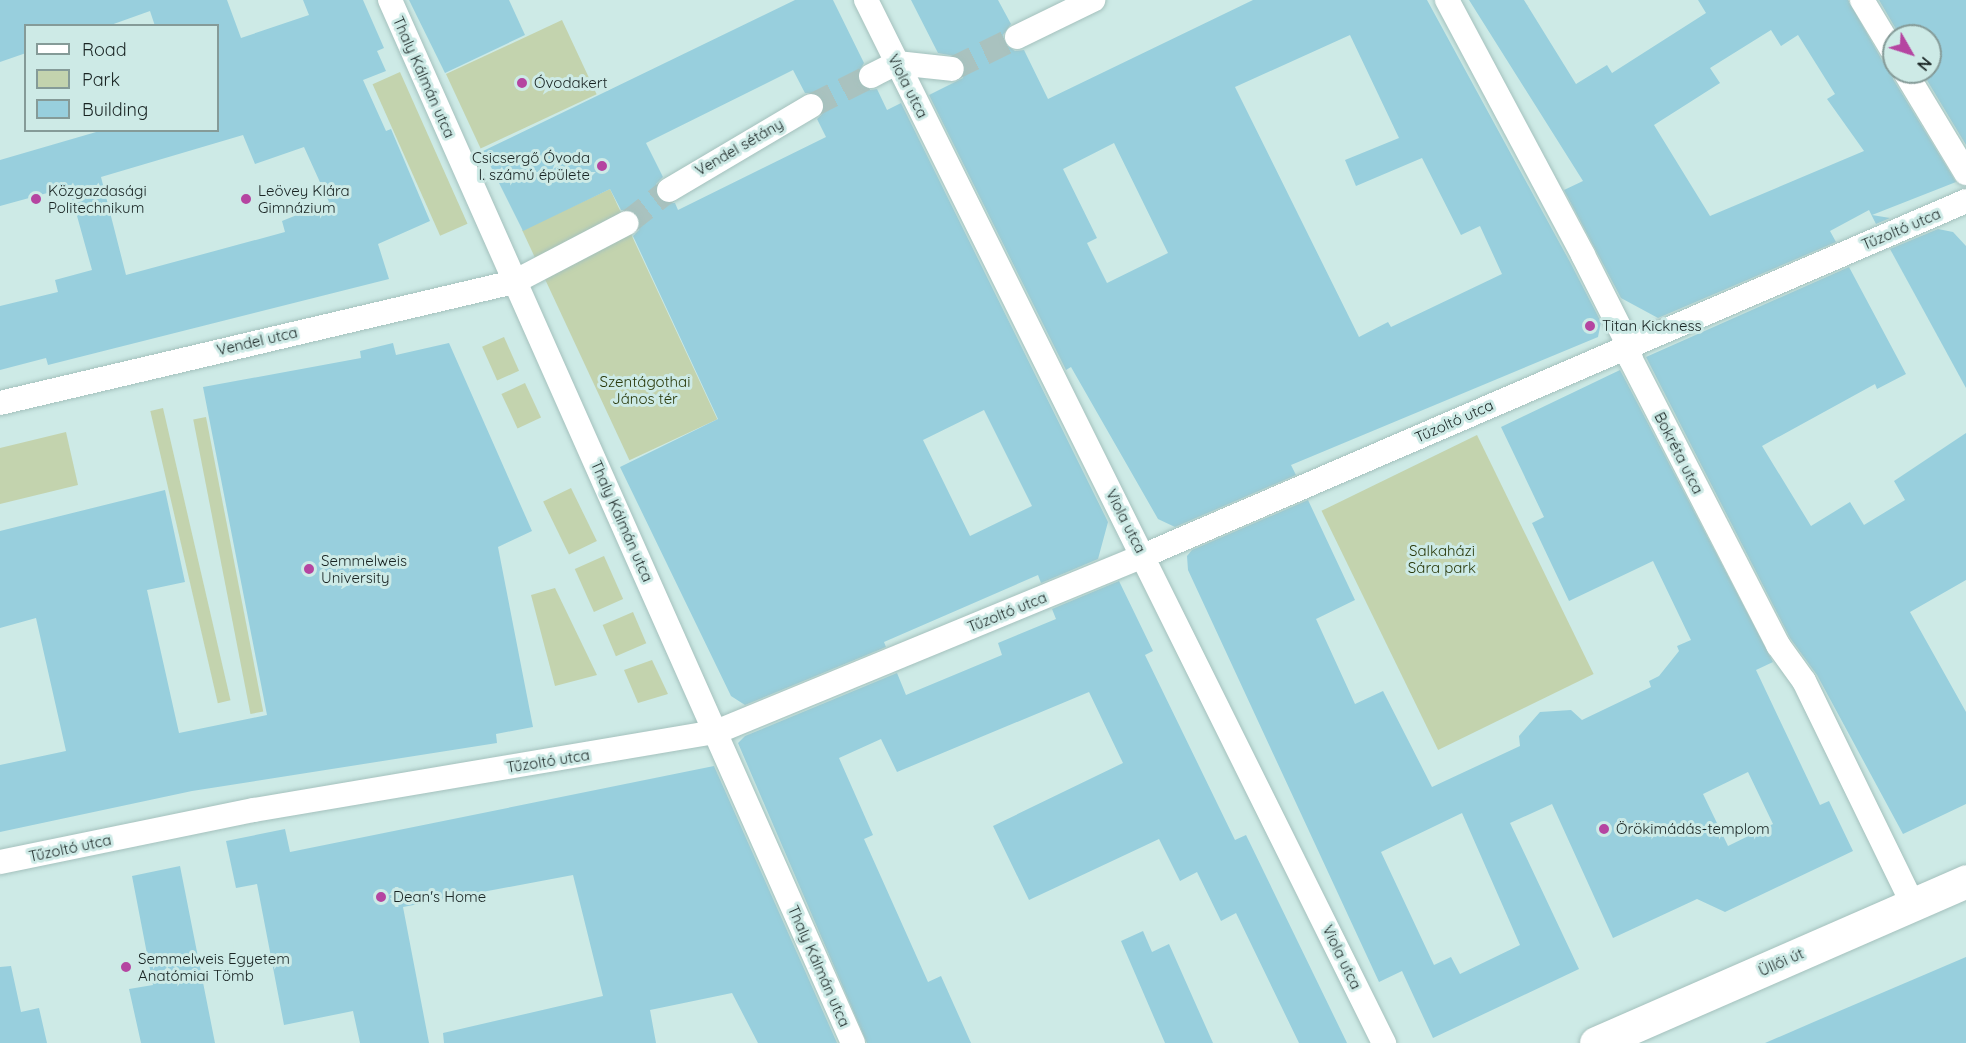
<!DOCTYPE html>
<html>
<head>
<meta charset="utf-8">
<style>
	body { margin:0 }
	#map { position:relative; width:1966px; height:1043px; overflow:hidden; background:#cdeae6; font-family:Quicksand,sans-serif }
	div>[style] { position:absolute }
	.green>* { inset:0; background:#c3d3ae; transform-origin:0 0 }
	.building>* { inset:0; background:#98cfdd }
	.street-tunnel>* { height:24px; margin-top:-12px; transform-origin:0; background:repeating-linear-gradient(90deg,#a9c2bf 0 24px,transparent 0 36px) }
	.roads { filter:drop-shadow(0 0 2px #a4c1bd) drop-shadow(0 0 2px #a4c1bd) }
	.street>* { height:24px; margin:-12px; padding:0 12px; transform-origin:12px; border-radius:12px; background:#fff }
	.secondary>* { height:33px; margin:-16.5px; padding:0 16.5px; transform-origin:16.5px; border-radius:16.5px; background:#fff }
	.dots>* { width:16px; height:16px; translate:-50% -50%; box-sizing:border-box; border:3px solid #cdeae6; border-radius:50% }
	span { translate:-50% -50%; white-space:nowrap; text-align:center; line-height:1.15; -webkit-text-stroke:6px #cdeae6; paint-order:stroke }
	.street-label { font-size:15px; color:#192423 }
	.poi-label { font-size:15px; color:#192423 }
	.left { translate:0 -50%; text-align:left }
	.right { translate:-100% -50%; text-align:right }
	.park-label { font-size:15px; color:#29390b }
	.legend { position:absolute; left:24px; top:24px; width:195px; height:108px; box-sizing:border-box; background:#cdeae6; border:2px solid #859b98; margin:0; padding:8px 10px; list-style:none; font-size:18px; color:#192423 }
	.legend li { display:flex; align-items:center; gap:12px; height:30px }
	.legend b { width:30px; border:2px solid #859b98 }
	.north { position:absolute; left:1882px; top:24px; width:60px; height:60px; box-sizing:border-box; background:#cdeae6; border:2px solid #859b98; border-radius:50%; rotate:129deg; font-size:16px; font-weight:700; line-height:24px; text-align:center; color:#192423 }
	.north::after { content:''; display:block; margin:auto; width:21px; height:27px; background:#b545a1; clip-path:polygon(50% 0,100% 100%,50% 72%,0 100%) }
</style>
</head>
<body>
<div id="map">
	<div class="green">
		<div style="left:562px;top:20px;width:82px;height:128px;rotate:65deg"></div>
		<div style="left:400px;top:72px;width:166px;height:30px;rotate:66deg"></div>
		<div style="left:610px;top:189px;width:254px;height:97px;rotate:65deg"></div>
		<div style="left:504px;top:337px;width:37px;height:24px;rotate:66deg"></div>
		<div style="left:525px;top:383px;width:38px;height:26px;rotate:65deg"></div>
		<div style="left:163px;top:408px;width:300px;height:13px;rotate:77deg"></div>
		<div style="left:206px;top:417px;width:300px;height:13px;rotate:79deg"></div>
		<div style="clip-path:polygon(66px 432px,78px 485px,0 504px,0 448px)"></div>
		<div style="left:1477px;top:435px;width:266px;height:173px;rotate:64deg"></div>
		<div style="left:571px;top:488px;width:59px;height:31px;rotate:64deg"></div>
		<div style="left:604px;top:556px;width:47px;height:32px;rotate:66deg"></div>
		<div style="clip-path:polygon(555px 588px,597px 675px,555px 686px,531px 595px)"></div>
		<div style="left:633px;top:612px;width:34px;height:33px;rotate:67deg"></div>
		<div style="clip-path:polygon(652px 660px,668px 694px,638px 703px,624px 670px)"></div>
	</div>
	<div class="building">
		<div style="clip-path:polygon(evenodd,0 0,227px 0,241px 38px,309px 15px,303px 0,363px 0,384px 48px,377px 51px,386px 71px,363px 80px,386px 131px,391px 129px,430px 221px,378px 244px,389px 279px,48px 365px,46px 358px,0 370px,0 306px,58px 292px,55px 280px,92px 270px,69px 187px,0 206px,0 160px,103px 130px,218px 130px,218px 26px,155px 26px,150px 11px,108px 26px,26px 26px,26px 53px,0 62px,0 0,243px 135px,255px 164px,304px 147px,329px 202px,282px 221px,285px 232px,126px 275px,101px 177px,243px 135px)"></div>
		<div style="clip-path:polygon(409px 0,509px 0,525px 35px,445px 73px)"></div>
		<div style="clip-path:polygon(evenodd,795px 0,833px 0,864px 63px,857px 75px,859px 83px,870px 90px,877px 89px,887px 110px,901px 103px,1108px 522px,1098px 559px,1041px 583px,1038px 575px,884px 642px,886px 647px,745px 705px,731px 696px,620px 467px,718px 419px,633px 236px,639px 230px,640px 217px,634px 211px,621px 210px,610px 189px,523px 231px,483px 151px,795px 0,793px 70px,805px 93px,817px 93px,824px 99px,824px 112px,817px 119px,826px 137px,678px 210px,675px 203px,663px 203px,657px 198px,656px 184px,663px 177px,646px 143px,793px 70px,795px 0,984px 410px,1032px 506px,970px 536px,923px 440px,984px 410px)"></div>
		<div style="clip-path:polygon(evenodd,911px 0,998px 0,1011px 24px,1003px 35px,1005px 44px,1015px 51px,1024px 50px,1048px 99px,1253px 0,1427px 0,1570px 262px,1601px 322px,1598px 337px,1291px 465px,1296px 475px,1175px 527px,1158px 519px,1071px 367px,1066px 370px,929px 95px,963px 78px,965px 64px,960px 57px,938px 53px,911px 0,1350px 35px,1399px 138px,1345px 160px,1356px 186px,1422px 158px,1461px 235px,1480px 226px,1502px 274px,1391px 327px,1388px 322px,1359px 337px,1235px 87px,1350px 35px,911px 0,1114px 143px,1168px 253px,1107px 283px,1087px 243px,1097px 238px,1063px 169px,1114px 143px)"></div>
		<div style="clip-path:polygon(evenodd,1469px 0,1524px 0,1576px 84px,1607px 65px,1612px 73px,1706px 13px,1698px 0,1848px 0,1882px 60px,1892px 67px,1893px 79px,1956px 182px,1872px 215px,1890px 218px,1876px 224px,1869px 210px,1830px 231px,1836px 242px,1658px 318px,1621px 298px,1564px 190px,1583px 181px,1469px 0,1771px 30px,1781px 46px,1798px 35px,1835px 94px,1827px 99px,1864px 151px,1710px 216px,1654px 125px,1720px 83px,1710px 68px,1771px 30px)"></div>
		<div style="clip-path:polygon(1879px 0,1966px 0,1966px 145px,1922px 72px,1930px 72px,1930px 36px,1900px 36px)"></div>
		<div style="clip-path:polygon(1938px 229px,1953px 232px,1966px 246px,1966px 388px,1890px 249px)"></div>
		<div style="clip-path:polygon(1849px 267px,1906px 374px,1877px 389px,1875px 384px,1762px 446px,1811px 526px,1850px 502px,1864px 525px,1905px 500px,1894px 481px,1966px 433px,1966px 580px,1910px 612px,1966px 712px,1966px 804px,1903px 834px,1817px 675px,1790px 638px,1646px 357px)"></div>
		<div style="clip-path:polygon(393px 343px,396px 355px,449px 343px,532px 531px,498px 547px,533px 727px,496px 734px,497px 743px,192px 791px,0 832px,0 765px,66px 751px,36px 618px,0 628px,0 531px,165px 490px,185px 582px,147px 590px,179px 733px,267px 715px,203px 387px,361px 358px,360px 351px)"></div>
		<div style="clip-path:polygon(evenodd,1620px 370px,1773px 662px,1756px 670px,1820px 805px,1829px 801px,1853px 851px,1725px 912px,1697px 899px,1613px 938px,1552px 804px,1510px 823px,1579px 969px,1433px 1038px,1402px 971px,1379px 982px,1188px 570px,1187px 556px,1192px 550px,1308px 500px,1355px 600px,1316px 619px,1355px 704px,1383px 691px,1432px 787px,1520px 746px,1519px 736px,1540px 712px,1571px 710px,1582px 720px,1651px 687px,1649px 681px,1659px 676px,1679px 651px,1677px 646px,1691px 640px,1653px 561px,1569px 601px,1532px 523px,1544px 517px,1501px 427px,1620px 370px,1748px 772px,1773px 824px,1728px 846px,1703px 794px,1748px 772px,1620px 370px,1462px 813px,1520px 945px,1460px 974px,1451px 957px,1434px 965px,1381px 852px,1462px 813px)"></div>
		<div style="clip-path:polygon(1119px 581px,1153px 651px,1145px 655px,1235px 840px,1246px 835px,1347px 1043px,1299px 1043px,1236px 913px,1221px 921px,1197px 872px,1180px 881px,1159px 839px,1029px 900px,993px 826px,1123px 763px,1089px 692px,897px 772px,881px 739px,839px 758px,873px 835px,864px 839px,928px 982px,941px 976px,971px 1043px,867px 1043px,738px 743px,745px 736px,897px 673px,906px 695px,1002px 655px,998px 643px,1056px 619px,1052px 609px)"></div>
		<div style="clip-path:polygon(714px 766px,837px 1043px,758px 1043px,732px 993px,650px 1010px,656px 1043px,444px 1043px,443px 1033px,603px 996px,573px 875px,403px 907px,429px 1043px,360px 1043px,353px 1011px,284px 1025px,257px 884px,236px 888px,226px 841px,285px 829px,290px 852px)"></div>
		<div style="clip-path:polygon(180px 866px,215px 1043px,141px 1043px,129px 989px,153px 985px,132px 876px)"></div>
		<div style="clip-path:polygon(1143px 931px,1152px 952px,1169px 944px,1213px 1043px,1165px 1043px,1121px 941px)"></div>
		<div style="clip-path:polygon(1966px 957px,1966px 1043px,1765px 1043px,1816px 1021px)"></div>
		<div style="clip-path:polygon(11px 966px,21px 1012px,39px 1008px,47px 1043px,0 1043px,0 967px)"></div>
	</div>
	<div class="street-tunnel">
		<div style="left:952px;top:69px;width:72px;rotate:-26.2deg"></div>
		<div style="left:811px;top:106px;width:67px;rotate:-26.6deg"></div>
		<div style="left:627px;top:223px;width:53px;rotate:-38.2deg"></div>
	</div>
	<div class="roads">
		<div class="street">
			<div style="left:390px;top:0;width:1141px;rotate:66.06deg"></div>
			<div style="left:866px;top:0;width:1165px;rotate:63.59deg"></div>
			<div style="left:1447px;top:0;width:289px;rotate:61.9deg"></div>
			<div style="left:1583px;top:255px;width:100px;rotate:63.2deg"></div>
			<div style="left:1628px;top:344px;width:16px;rotate:79deg"></div>
			<div style="left:1631px;top:360px;width:321px;rotate:62.7deg"></div>
			<div style="left:1778px;top:645px;width:44px;rotate:54.2deg"></div>
			<div style="left:1804px;top:681px;width:248px;rotate:64deg"></div>
			<div style="left:1862px;top:0;width:62px;rotate:58.9deg"></div>
			<div style="left:1017px;top:37px;width:85px;rotate:-26deg"></div>
			<div style="left:1905px;top:72px;width:118px;rotate:58.9deg"></div>
			<div style="left:871px;top:76px;width:29px;rotate:-27deg"></div>
			<div style="left:897px;top:63px;width:55px;rotate:6.2deg"></div>
			<div style="left:669px;top:190px;width:165px;rotate:-30.6deg"></div>
			<div style="left:0;top:403px;width:528px;rotate:-13.25deg"></div>
			<div style="left:514px;top:282px;width:127px;rotate:-27.6deg"></div>
			<div style="left:0;top:862px;width:259px;rotate:-11.6deg"></div>
			<div style="left:254px;top:810px;width:469px;rotate:-9.6deg"></div>
			<div style="left:716px;top:732px;width:462px;rotate:-22.4deg"></div>
			<div style="left:1143px;top:556px;width:896px;rotate:-23.33deg"></div>
		</div>
		<div class="secondary">
			<div style="left:1596px;top:1043px;width:404px;rotate:-23.6deg"></div>
		</div>
	</div>
	<div class="dots">
		<div style="left:522px;top:83px;background:#b545a1"></div>
		<div style="left:602px;top:166px;background:#b545a1"></div>
		<div style="left:36px;top:199px;background:#b545a1"></div>
		<div style="left:246px;top:199px;background:#b545a1"></div>
		<div style="left:1590px;top:326px;background:#b545a1"></div>
		<div style="left:309px;top:569px;background:#b545a1"></div>
		<div style="left:1604px;top:829px;background:#b545a1"></div>
		<div style="left:381px;top:897px;background:#b545a1"></div>
		<div style="left:126px;top:967px;background:#b545a1"></div>
	</div>
	<div class="street-label">
		<span style="left:424px;top:77px;rotate:66deg">Thaly Kálmán utca</span>
		<span style="left:908px;top:86px;rotate:63deg">Viola utca</span>
		<span style="left:739px;top:147px;rotate:-30deg">Vendel sétány</span>
		<span style="left:1901px;top:229px;rotate:-23deg">Tűzoltó utca</span>
		<span style="left:257px;top:341px;rotate:-13deg">Vendel utca</span>
		<span style="left:1454px;top:421px;rotate:-24deg">Tűzoltó utca</span>
		<span style="left:1679px;top:453px;rotate:63deg">Bokréta utca</span>
		<span style="left:622px;top:521px;rotate:66deg">Thaly Kálmán utca</span>
		<span style="left:1126px;top:521px;rotate:63deg">Viola utca</span>
		<span style="left:1007px;top:612px;rotate:-22deg">Tűzoltó utca</span>
		<span style="left:548px;top:761px;rotate:-9deg">Tűzoltó utca</span>
		<span style="left:70px;top:848px;rotate:-12deg">Tűzoltó utca</span>
		<span style="left:1342px;top:957px;rotate:64deg">Viola utca</span>
		<span style="left:1781px;top:962px;rotate:-24deg">Üllői út</span>
		<span style="left:819px;top:966px;rotate:66deg">Thaly Kálmán utca</span>
	</div>
	<div class="poi-label">
		<span class="left" style="left:534px;top:83px">Óvodakert</span>
		<span class="right" style="left:590px;top:166px">Csicsergő Óvoda<br>I. számú épülete</span>
		<span class="left" style="left:48px;top:199px">Közgazdasági<br>Politechnikum</span>
		<span class="left" style="left:258px;top:199px">Leövey Klára<br>Gimnázium</span>
		<span class="left" style="left:1602px;top:326px">Titan Kickness</span>
		<span class="left" style="left:321px;top:569px">Semmelweis<br>University</span>
		<span class="left" style="left:1616px;top:829px">Örökimádás-templom</span>
		<span class="left" style="left:393px;top:897px">Dean's Home</span>
		<span class="left" style="left:138px;top:967px">Semmelweis Egyetem<br>Anatómiai Tömb</span>
	</div>
	<div class="park-label">
		<span style="left:645px;top:390px">Szentágothai<br>János tér</span>
		<span style="left:1442px;top:559px">Salkaházi<br>Sára park</span>
	</div>
	<ul class="legend">
	<li><b style="height:8px;background:#fff"></b>Road</li>
	<li><b style="height:16px;background:#c3d3ae"></b>Park</li>
	<li><b style="height:16px;background:#98cfdd"></b>Building</li>
	</ul>
	<div class="north">N</div>
</div>
</body>
</html>
